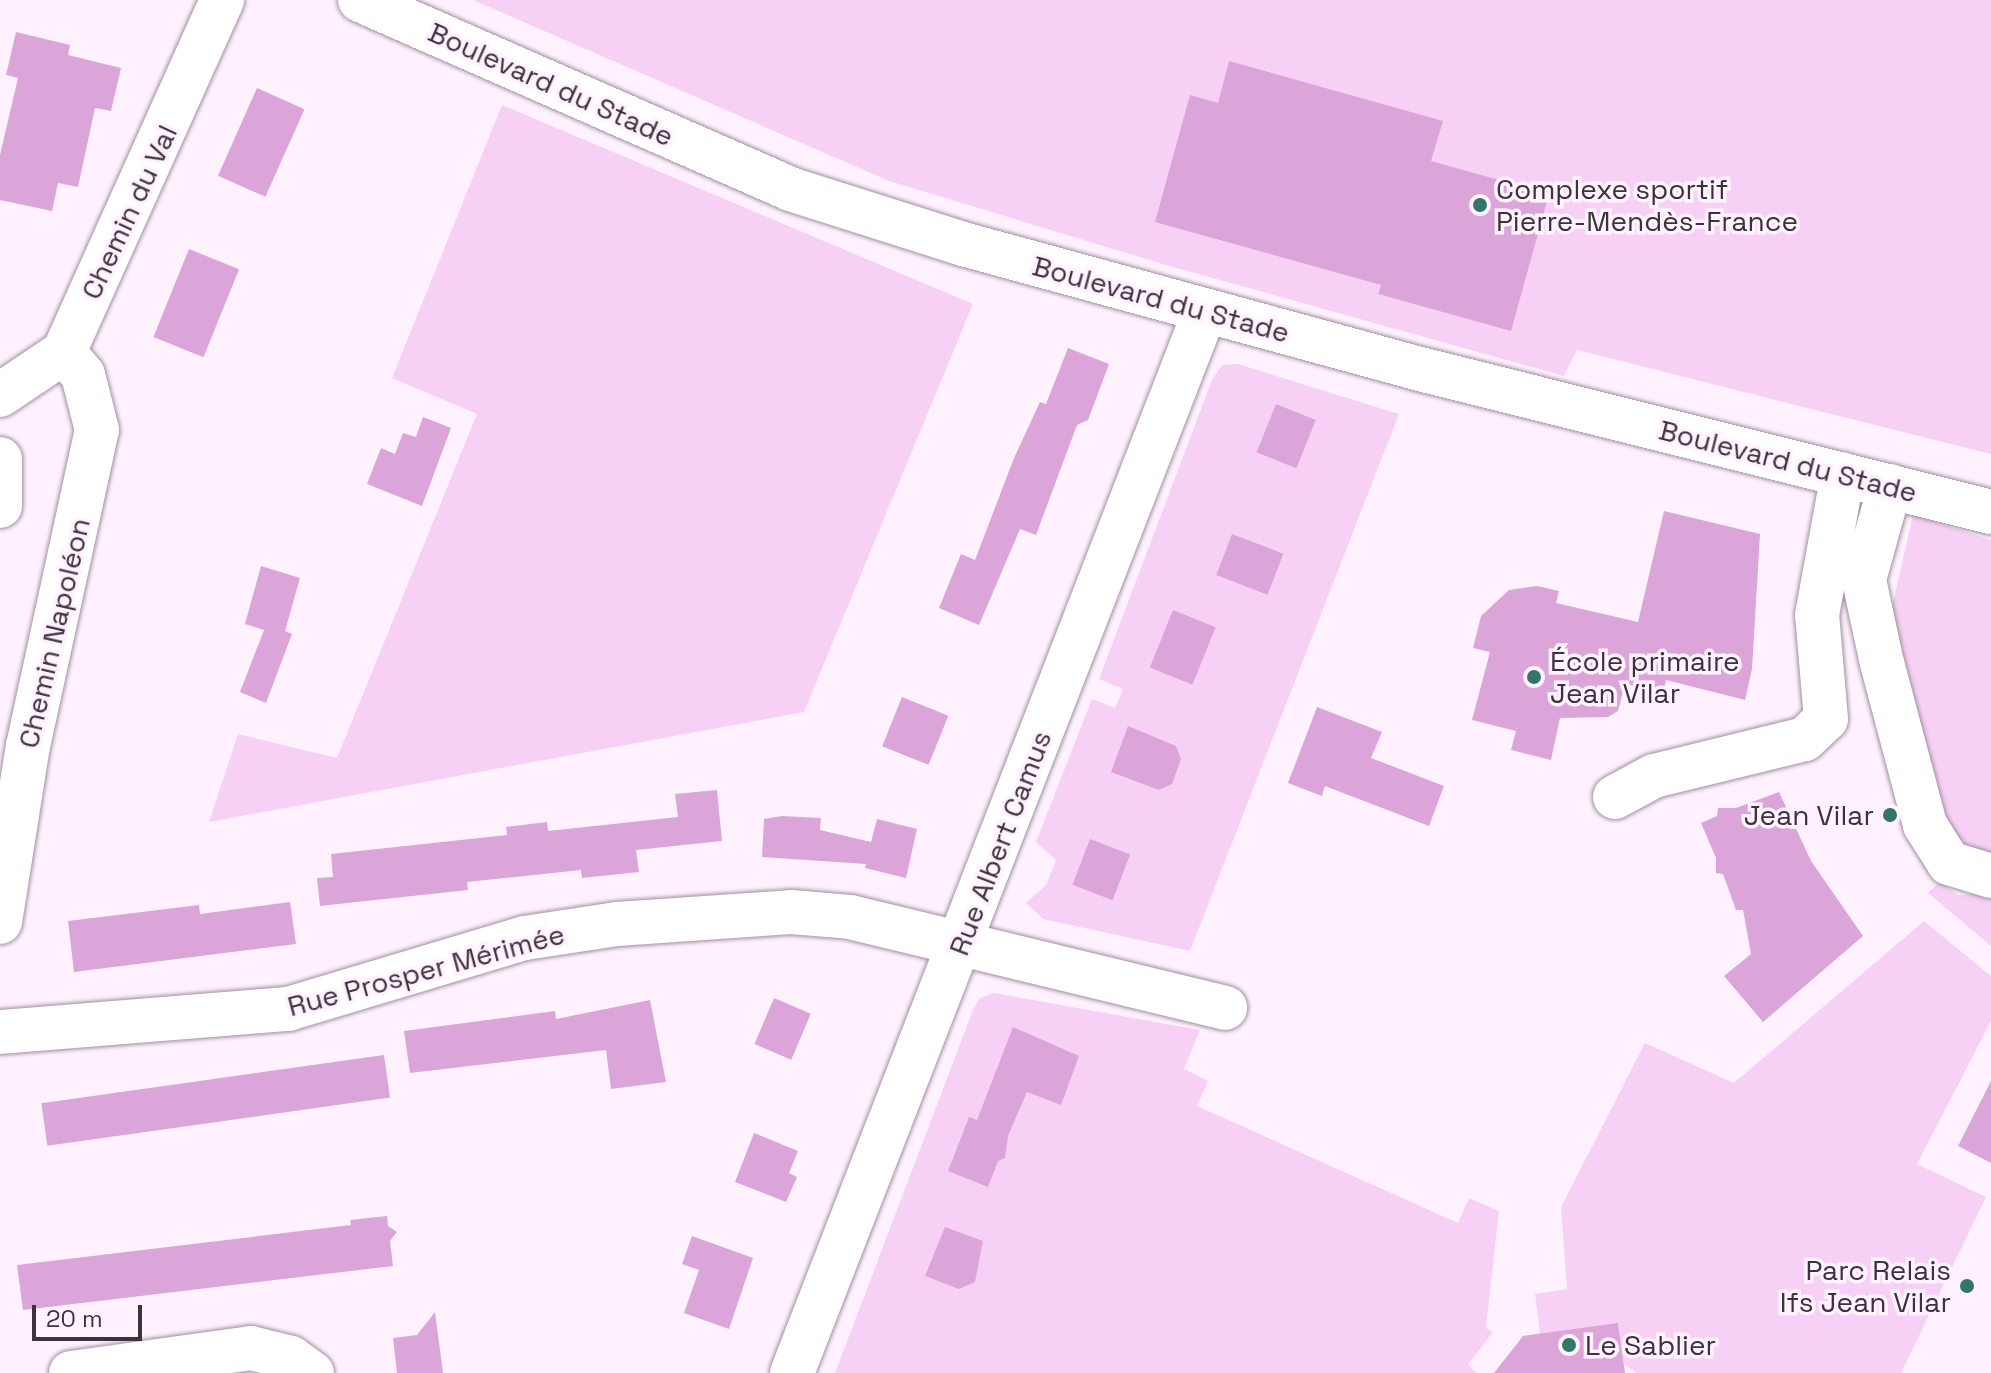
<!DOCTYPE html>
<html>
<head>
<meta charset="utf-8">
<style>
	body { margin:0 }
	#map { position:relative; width:1991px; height:1373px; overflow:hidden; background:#fff2fe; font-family:"Space Grotesk",sans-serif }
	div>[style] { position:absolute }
	.green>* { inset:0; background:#f7d1f5 }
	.building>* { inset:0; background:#dca5d9; transform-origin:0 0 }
	.roads { filter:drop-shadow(0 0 2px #a28fa1) drop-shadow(0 0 2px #a28fa1) }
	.minor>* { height:44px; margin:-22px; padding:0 22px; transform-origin:22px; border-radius:22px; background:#fff }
	.dots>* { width:22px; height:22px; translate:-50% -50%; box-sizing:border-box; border:4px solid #fff2fe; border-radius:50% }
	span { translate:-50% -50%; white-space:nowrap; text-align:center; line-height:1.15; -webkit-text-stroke:7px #fff2fe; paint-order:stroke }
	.street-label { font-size:28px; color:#3b333b }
	.poi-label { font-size:28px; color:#3b333b }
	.left { translate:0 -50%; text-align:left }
	.right { translate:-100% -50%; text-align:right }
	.scale { position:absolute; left:32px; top:1305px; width:110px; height:36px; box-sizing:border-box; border:4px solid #3b333b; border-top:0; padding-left:10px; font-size:24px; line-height:28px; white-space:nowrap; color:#3b333b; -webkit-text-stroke:6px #fff2fe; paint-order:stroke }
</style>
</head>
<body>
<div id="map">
	<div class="green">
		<div style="clip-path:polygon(473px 0,1991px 0,1991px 454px,1577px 350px,1564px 376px,1166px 265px,889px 181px)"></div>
		<div style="clip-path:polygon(502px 105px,973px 304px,804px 712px,209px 822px,238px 734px,337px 758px,477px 414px,392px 378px)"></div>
		<div style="clip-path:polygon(1238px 364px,1399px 414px,1190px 951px,1043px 919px,1026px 903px,1046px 885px,1056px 860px,1036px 842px,1092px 699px,1115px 708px,1123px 689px,1099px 679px,1212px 380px,1222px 365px)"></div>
		<div style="clip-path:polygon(1913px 515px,1991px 540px,1991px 853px,1969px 849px,1947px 823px,1891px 612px)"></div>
		<div style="clip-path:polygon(1939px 882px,1958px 895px,1991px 894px,1991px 946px,1928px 893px)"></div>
		<div style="clip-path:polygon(1924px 921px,1991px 976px,1991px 1021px,1917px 1164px,1986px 1197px,1901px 1373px,1636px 1373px,1624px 1364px,1618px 1324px,1540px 1334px,1535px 1294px,1567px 1289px,1561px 1207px,1645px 1043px,1734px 1083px)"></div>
		<div style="clip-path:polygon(994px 993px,1200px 1030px,1184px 1069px,1208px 1081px,1197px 1106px,1458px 1223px,1469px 1198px,1499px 1211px,1486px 1328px,1493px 1332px,1468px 1365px,1477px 1373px,835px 1373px,973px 1010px,980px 998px)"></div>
	</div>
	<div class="building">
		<div style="clip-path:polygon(16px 32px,70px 45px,68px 55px,121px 68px,111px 111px,95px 108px,78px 187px,58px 183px,52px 211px,0 200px,0 155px,18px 78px,6px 75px)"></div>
		<div style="clip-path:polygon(1229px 61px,1443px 121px,1431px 161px,1549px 194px,1511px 331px,1378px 294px,1381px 285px,1155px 222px,1190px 95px,1218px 103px)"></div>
		<div style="left:257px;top:88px;width:52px;height:96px;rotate:24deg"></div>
		<div style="left:189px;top:249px;width:54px;height:95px;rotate:22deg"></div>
		<div style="clip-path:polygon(1068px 348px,1109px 364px,1088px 420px,1077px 425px,1036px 535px,1020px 529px,979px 625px,939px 608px,961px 554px,975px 560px,1014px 458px,1040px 402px,1046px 404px)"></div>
		<div style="left:1276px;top:404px;width:43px;height:52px;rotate:22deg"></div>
		<div style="clip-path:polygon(423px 417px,451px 428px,422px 506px,367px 484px,381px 448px,395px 454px,403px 433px,416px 437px)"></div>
		<div style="clip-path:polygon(1664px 511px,1760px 534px,1752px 669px,1745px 700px,1666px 680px,1663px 693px,1625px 684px,1618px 711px,1608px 717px,1560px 718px,1551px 760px,1511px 750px,1516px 731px,1472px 720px,1490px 652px,1473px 648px,1481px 616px,1509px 590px,1537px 586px,1559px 591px,1556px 603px,1638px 622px)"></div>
		<div style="left:1232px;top:534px;width:55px;height:44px;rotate:21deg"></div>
		<div style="clip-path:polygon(261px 566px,300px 578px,285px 631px,292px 634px,266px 703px,240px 692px,264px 630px,245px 624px)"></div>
		<div style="left:1173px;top:610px;width:46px;height:62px;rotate:22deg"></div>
		<div style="left:902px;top:697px;width:50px;height:53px;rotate:22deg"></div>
		<div style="clip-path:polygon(1317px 707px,1382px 732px,1371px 758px,1444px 786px,1429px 826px,1325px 786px,1322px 796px,1288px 783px)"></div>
		<div style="clip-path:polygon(1128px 726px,1176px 746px,1181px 759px,1172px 784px,1159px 790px,1111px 772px)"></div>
		<div style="clip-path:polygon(717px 790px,722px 841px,636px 850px,639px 872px,582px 878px,581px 870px,467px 882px,468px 890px,320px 906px,317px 878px,333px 877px,331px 854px,507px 835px,506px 827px,547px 822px,548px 831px,678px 817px,675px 794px)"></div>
		<div style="clip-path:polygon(1779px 792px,1811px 861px,1863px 936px,1763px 1022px,1724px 976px,1751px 954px,1743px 910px,1736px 910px,1723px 874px,1716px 873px,1716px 858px,1701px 823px,1717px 816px,1718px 808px,1736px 808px)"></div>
		<div style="clip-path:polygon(782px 816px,821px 818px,820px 830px,871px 842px,877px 819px,917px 829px,906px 878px,865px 868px,866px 864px,762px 857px,764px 819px)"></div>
		<div style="left:1090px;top:839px;width:43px;height:49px;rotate:21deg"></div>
		<div style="clip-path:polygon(290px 902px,296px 944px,74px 972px,68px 921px,199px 905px,200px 914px)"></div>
		<div style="left:774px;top:998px;width:40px;height:50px;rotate:23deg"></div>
		<div style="clip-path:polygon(650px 1000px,666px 1082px,611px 1089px,606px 1050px,410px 1073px,404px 1031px,555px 1011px,556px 1019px)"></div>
		<div style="clip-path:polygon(1013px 1027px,1079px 1056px,1061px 1105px,1027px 1092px,1008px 1136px,1005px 1158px,998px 1161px,988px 1187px,948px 1171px,969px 1117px,977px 1120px)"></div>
		<div style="left:384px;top:1055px;width:43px;height:346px;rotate:82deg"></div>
		<div style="clip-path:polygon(1991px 1081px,1991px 1163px,1958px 1146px)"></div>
		<div style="clip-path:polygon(754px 1133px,798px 1151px,789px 1173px,797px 1177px,786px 1202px,735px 1182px)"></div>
		<div style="clip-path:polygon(387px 1216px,388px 1226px,397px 1232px,390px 1241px,393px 1266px,23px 1310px,17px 1265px,351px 1225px,350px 1220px)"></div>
		<div style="clip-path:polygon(945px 1227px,983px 1241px,975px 1282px,959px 1289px,925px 1276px)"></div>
		<div style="clip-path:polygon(692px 1236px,753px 1258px,729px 1329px,684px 1313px,699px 1270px,682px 1264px)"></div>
		<div style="clip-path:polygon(435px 1312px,443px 1373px,397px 1373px,393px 1338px,417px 1335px)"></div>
		<div style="clip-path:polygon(1618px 1323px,1625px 1373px,1494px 1373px,1523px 1336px)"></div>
	</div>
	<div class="roads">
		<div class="minor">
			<div style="left:360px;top:0;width:470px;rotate:23.7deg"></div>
			<div style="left:790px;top:189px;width:182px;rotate:17.6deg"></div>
			<div style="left:963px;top:244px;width:478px;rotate:15.3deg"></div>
			<div style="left:1424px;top:370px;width:585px;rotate:14.06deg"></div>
			<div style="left:0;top:395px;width:77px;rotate:-33.9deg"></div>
			<div style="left:64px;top:352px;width:386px;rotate:-65.8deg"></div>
			<div style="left:0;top:459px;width:47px;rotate:90deg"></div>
			<div style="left:1890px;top:486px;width:98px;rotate:105.5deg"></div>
			<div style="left:1864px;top:580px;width:85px;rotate:77.8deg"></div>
			<div style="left:1882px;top:663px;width:168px;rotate:75.1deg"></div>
			<div style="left:1925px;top:825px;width:45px;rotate:57.7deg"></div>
			<div style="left:1949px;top:863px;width:44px;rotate:17.2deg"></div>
			<div style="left:1615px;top:797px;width:44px;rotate:-28.3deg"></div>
			<div style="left:1654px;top:776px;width:155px;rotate:-13.8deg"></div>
			<div style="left:1805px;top:739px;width:29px;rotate:-44deg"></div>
			<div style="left:1826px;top:719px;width:104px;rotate:-94.9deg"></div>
			<div style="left:1817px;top:615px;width:143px;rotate:-79.6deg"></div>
			<div style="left:0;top:922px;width:178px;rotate:-81deg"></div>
			<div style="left:28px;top:746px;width:323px;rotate:-77.7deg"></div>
			<div style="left:97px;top:430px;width:57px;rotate:-104.3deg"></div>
			<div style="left:83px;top:375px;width:30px;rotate:-130deg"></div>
			<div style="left:0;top:1032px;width:289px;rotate:-4.6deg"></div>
			<div style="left:288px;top:1009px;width:247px;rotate:-16.7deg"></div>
			<div style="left:525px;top:938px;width:93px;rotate:-8.7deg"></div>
			<div style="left:617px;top:924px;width:174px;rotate:-3.9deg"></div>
			<div style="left:791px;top:912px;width:59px;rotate:4.8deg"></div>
			<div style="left:850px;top:917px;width:386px;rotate:13.6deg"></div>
			<div style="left:71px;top:1373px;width:182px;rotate:-7.9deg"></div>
			<div style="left:251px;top:1348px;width:41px;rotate:14deg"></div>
			<div style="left:291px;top:1358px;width:26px;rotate:36deg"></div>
			<div style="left:792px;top:1373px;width:1139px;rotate:-68.75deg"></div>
		</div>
	</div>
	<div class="dots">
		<div style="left:1480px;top:205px;background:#337669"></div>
		<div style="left:1534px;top:677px;background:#337669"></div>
		<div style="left:1890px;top:815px;background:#337669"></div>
		<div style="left:1967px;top:1286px;background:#337669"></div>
		<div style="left:1569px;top:1345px;background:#337669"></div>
	</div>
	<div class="street-label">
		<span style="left:551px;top:84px;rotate:24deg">Boulevard du Stade</span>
		<span style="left:129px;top:212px;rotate:-65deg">Chemin du Val</span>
		<span style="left:1161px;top:299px;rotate:15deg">Boulevard du Stade</span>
		<span style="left:1788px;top:461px;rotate:14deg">Boulevard du Stade</span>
		<span style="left:54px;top:633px;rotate:-77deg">Chemin Napoléon</span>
		<span style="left:1000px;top:843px;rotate:-69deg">Rue Albert Camus</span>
		<span style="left:426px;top:970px;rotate:-15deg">Rue Prosper Mérimée</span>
	</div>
	<div class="poi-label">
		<span class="left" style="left:1496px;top:205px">Complexe sportif<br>Pierre-Mendès-France</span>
		<span class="left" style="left:1550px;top:677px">École primaire<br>Jean Vilar</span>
		<span class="right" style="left:1874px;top:815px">Jean Vilar</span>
		<span class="right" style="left:1951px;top:1286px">Parc Relais<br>Ifs Jean Vilar</span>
		<span class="left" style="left:1585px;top:1345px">Le Sablier</span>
	</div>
	<div class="scale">20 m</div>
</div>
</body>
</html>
